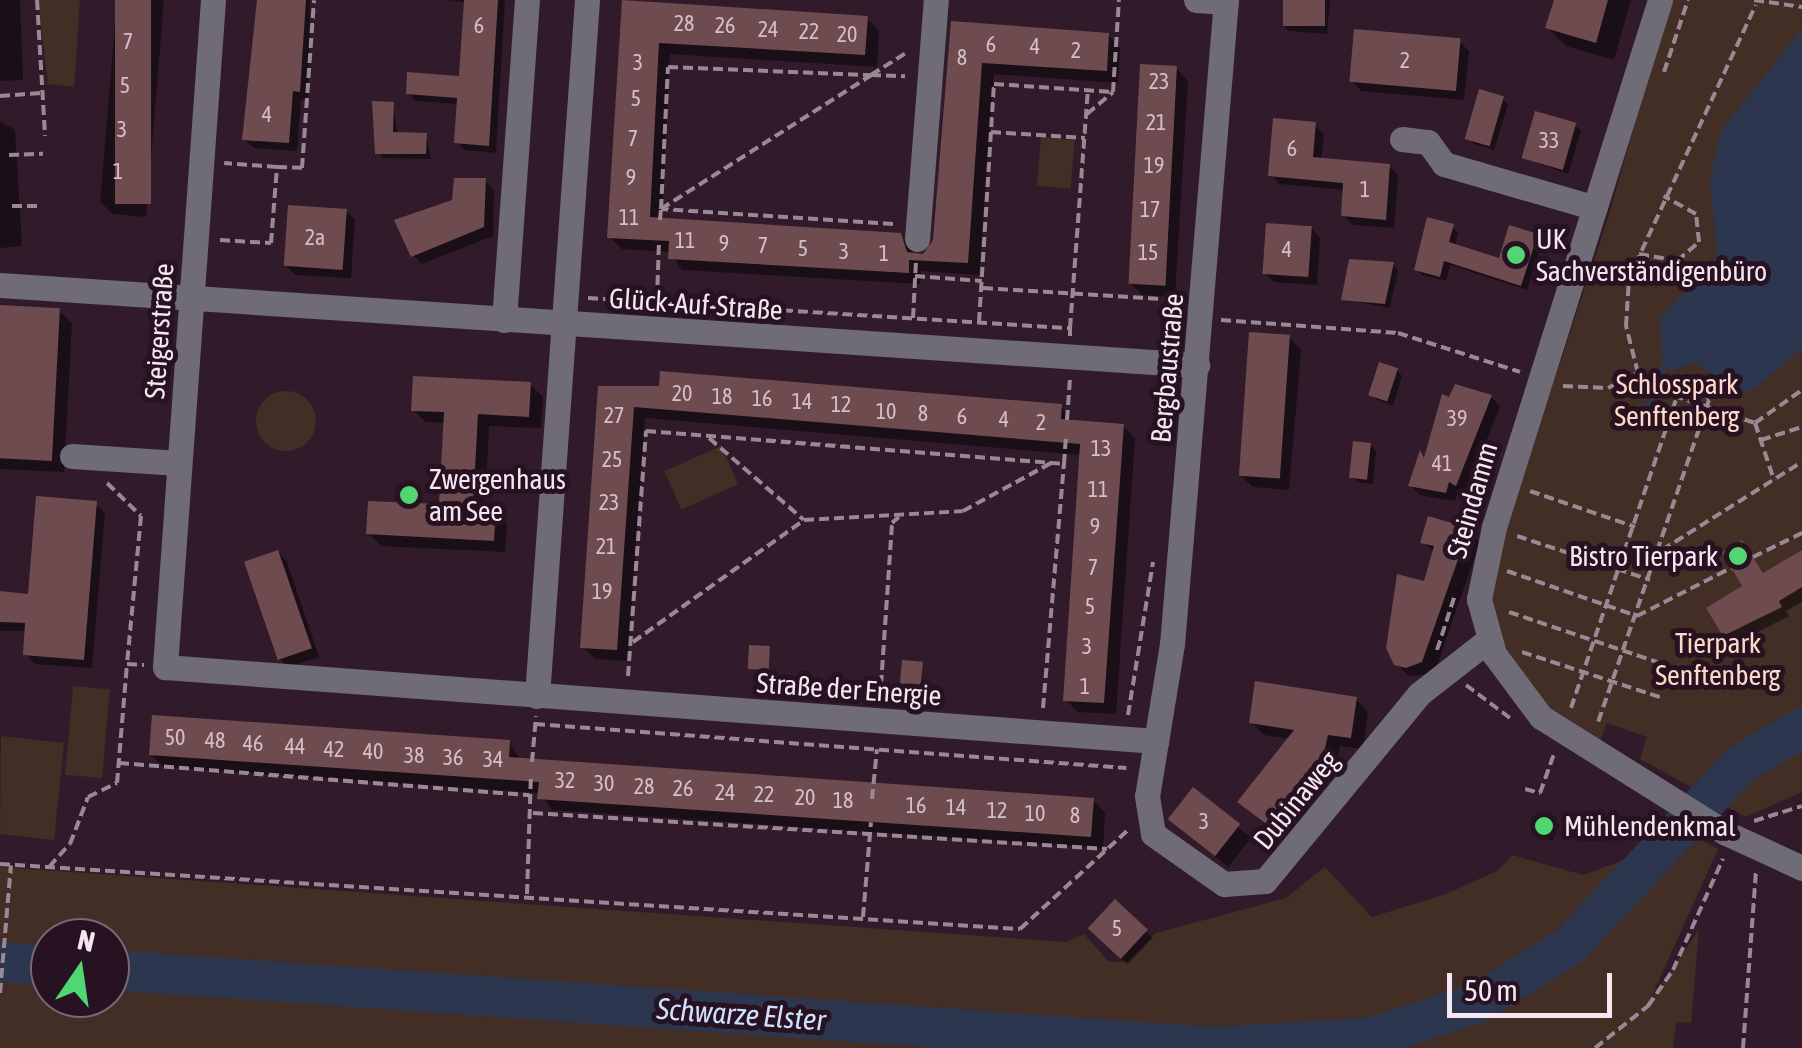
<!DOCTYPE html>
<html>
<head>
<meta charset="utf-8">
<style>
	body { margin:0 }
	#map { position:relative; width:1802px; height:1048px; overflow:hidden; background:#311b2b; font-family:"Asap Condensed",sans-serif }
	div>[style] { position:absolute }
	.green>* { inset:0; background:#422e24; transform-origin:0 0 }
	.round { border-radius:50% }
	.water>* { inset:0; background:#2c364f }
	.shadow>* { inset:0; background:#0007; transform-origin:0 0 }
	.stream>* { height:6px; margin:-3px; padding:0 3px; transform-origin:3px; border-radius:3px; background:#2c364f }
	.river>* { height:40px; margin:-20px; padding:0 20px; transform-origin:20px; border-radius:20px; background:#2c364f }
	.building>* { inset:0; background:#6e4b4f; transform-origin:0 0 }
	.path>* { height:4px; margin-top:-2px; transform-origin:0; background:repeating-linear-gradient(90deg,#9a8895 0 10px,transparent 0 15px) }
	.minor>* { height:25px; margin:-12.5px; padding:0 12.5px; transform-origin:12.5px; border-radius:12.5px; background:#6f6b77 }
	.dots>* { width:28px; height:28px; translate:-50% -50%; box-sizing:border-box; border:5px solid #271222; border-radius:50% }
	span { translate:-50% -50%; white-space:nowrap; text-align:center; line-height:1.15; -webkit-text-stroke:10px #271222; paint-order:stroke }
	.number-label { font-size:22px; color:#d4bfc8 }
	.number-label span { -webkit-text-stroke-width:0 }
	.poi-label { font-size:28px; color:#f6e6f1 }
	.left { translate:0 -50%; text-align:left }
	.right { translate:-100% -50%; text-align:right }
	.street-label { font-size:28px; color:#f6e6f1 }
	.park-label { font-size:28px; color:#fed9c9 }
	.water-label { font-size:30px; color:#d1dfff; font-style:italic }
	.north { position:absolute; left:30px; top:918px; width:100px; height:100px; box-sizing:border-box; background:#271222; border:2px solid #7a6775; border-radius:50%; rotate:13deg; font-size:28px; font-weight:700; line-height:40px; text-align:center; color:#f6e6f1 }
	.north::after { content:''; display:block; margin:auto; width:35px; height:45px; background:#51d674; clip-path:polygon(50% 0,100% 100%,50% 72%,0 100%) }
	.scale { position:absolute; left:1447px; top:973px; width:165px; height:45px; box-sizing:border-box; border:5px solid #f6e6f1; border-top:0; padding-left:12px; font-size:30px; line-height:35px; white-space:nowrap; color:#f6e6f1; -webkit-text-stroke:8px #271222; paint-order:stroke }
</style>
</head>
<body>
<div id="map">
	<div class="green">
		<div style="clip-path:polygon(38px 0,80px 0,74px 87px,48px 84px)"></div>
		<div style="clip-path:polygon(1670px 0,1802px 0,1802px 792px,1746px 817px,1640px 759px,1647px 737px,1607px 723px,1598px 746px,1526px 689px,1497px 636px,1490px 603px,1496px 557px,1608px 218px)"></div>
		<div style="left:1041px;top:137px;width:34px;height:49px;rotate:5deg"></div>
		<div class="round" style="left:256px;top:391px;width:60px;height:60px"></div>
		<div style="left:721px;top:446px;width:42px;height:62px;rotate:66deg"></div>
		<div style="left:73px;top:686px;width:37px;height:89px;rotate:5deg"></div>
		<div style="clip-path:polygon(1px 736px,64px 743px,54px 840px,0 834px)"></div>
		<div style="clip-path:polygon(evenodd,1662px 819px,1718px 849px,1650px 1000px,1699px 930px,1691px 1023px,1676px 1022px,1673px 1048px,0 1048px,0 867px,1067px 942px,1084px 934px,1109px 962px,1127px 962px,1156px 933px,1286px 898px,1325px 867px,1372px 917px,1446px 894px,1499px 870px,1512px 855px,1583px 875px,1629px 858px,1662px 819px,50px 938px,110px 938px,110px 998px,50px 998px,50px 938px)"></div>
	</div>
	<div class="water">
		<div style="clip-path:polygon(1802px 29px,1802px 348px,1752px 391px,1735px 390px,1695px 363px,1670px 371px,1663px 367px,1660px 318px,1717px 257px,1710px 180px,1720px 132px)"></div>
	</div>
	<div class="shadow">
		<div style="clip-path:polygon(0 0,20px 0,23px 80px,0 81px)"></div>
		<div style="clip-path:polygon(117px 0,164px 0,146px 217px,113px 214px,100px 202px)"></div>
		<div style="clip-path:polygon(257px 0,310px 0,308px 100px,301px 99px,297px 151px,254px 148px,244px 139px,254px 91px)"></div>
		<div style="clip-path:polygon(446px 0,505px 0,496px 153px,465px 150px,457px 142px,459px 104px,416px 101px,408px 93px,461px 79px,466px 2px)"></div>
		<div style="clip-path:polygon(1285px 0,1330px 0,1327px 34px,1289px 31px,1283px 25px)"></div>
		<div style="clip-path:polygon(1557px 0,1631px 0,1614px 60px,1566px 46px,1548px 28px)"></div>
		<div style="clip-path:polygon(624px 2px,866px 18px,879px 30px,877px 67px,670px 54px,662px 220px,900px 235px,915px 255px,924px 257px,936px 241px,953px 23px,1108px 35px,1120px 48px,1118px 83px,994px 74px,979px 275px,921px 271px,920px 284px,682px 270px,670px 252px,622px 249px,609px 237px)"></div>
		<div style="clip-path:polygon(1460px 42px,1469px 51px,1464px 100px,1361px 91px,1352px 81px)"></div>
		<div style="clip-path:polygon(1176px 68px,1188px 81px,1175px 297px,1142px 295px,1130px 283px)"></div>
		<div style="clip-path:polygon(1502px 98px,1508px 104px,1494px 150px,1474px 144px,1468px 138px)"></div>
		<div style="clip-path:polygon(393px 104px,398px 135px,426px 135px,431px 159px,383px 158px,378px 152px)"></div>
		<div style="clip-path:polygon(0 121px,15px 130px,22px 246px,0 248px)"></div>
		<div style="clip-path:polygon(1314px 125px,1324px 134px,1321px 161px,1389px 166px,1398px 175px,1394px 228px,1353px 225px,1343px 215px,1345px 190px,1280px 184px,1271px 175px)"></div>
		<div style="clip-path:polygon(1575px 125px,1581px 131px,1568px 174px,1524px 158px)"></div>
		<div style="clip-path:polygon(485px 181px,494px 190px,493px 236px,422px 264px,413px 255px,454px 202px)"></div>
		<div style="clip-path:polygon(346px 211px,355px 220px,351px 278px,295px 275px,286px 266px)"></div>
		<div style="clip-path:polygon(1452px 227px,1458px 232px,1455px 247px,1500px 261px,1536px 236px,1542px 242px,1527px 290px,1450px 265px,1446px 281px,1422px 275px,1417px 269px)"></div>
		<div style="clip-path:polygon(1311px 228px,1320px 238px,1317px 285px,1274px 282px,1265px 273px)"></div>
		<div style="clip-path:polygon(1393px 265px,1398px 271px,1390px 308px,1343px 299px,1345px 279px)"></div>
		<div style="clip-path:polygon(0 307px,59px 311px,72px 323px,64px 472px,0 469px)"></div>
		<div style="clip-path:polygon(1289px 337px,1301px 350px,1289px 490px,1253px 487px,1240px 475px)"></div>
		<div style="clip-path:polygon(1397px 370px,1402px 376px,1393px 406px,1377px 400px,1371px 395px)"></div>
		<div style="clip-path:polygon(530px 384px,543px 397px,541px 428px,489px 426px,485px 510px,507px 523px,505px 552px,381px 546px,369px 533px,442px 507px,446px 423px,426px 422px,413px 410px)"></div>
		<div style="clip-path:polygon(601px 388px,1061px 406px,1073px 422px,1123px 426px,1135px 438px,1116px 714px,1078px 712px,1066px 700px,1082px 455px,645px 418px,628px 661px,595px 659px,583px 647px)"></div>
		<div style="clip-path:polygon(1491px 397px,1500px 406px,1466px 493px,1458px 489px,1455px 501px,1420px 495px,1411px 486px,1421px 455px,1426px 460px)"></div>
		<div style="clip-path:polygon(1370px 445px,1376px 451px,1373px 484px,1358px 482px,1352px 477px)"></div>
		<div style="clip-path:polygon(95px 504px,105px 513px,92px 668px,35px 664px,26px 654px,27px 631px,0 631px,0 592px,30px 596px)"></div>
		<div style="clip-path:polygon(1468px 530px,1480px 542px,1434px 674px,1409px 676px,1396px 663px,1435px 553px,1423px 542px)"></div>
		<div style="clip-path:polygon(1742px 543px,1765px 575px,1802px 554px,1802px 602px,1786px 611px,1789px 616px,1734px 644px,1725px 634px,1746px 587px)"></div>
		<div style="clip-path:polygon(278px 552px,287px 562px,319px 657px,288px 667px,279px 658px)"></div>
		<div style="clip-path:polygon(922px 664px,923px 687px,904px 686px,902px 684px)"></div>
		<div style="clip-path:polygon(1356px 699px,1368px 712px,1363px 749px,1340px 746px,1335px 771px,1282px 837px,1253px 814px,1291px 739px,1264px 735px,1251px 722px)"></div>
		<div style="clip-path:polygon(509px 743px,521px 760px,1093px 800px,1105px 813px,1103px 848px,552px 810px,540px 793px,164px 767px,151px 755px)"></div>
		<div style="clip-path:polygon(1194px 791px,1251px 838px,1228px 867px,1183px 831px)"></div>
		<div style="left:1539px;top:815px;width:23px;height:18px;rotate:25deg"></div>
		<div style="left:1115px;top:902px;width:52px;height:36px;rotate:44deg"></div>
	</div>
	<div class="stream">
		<div style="left:1644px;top:416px;width:53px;rotate:-68.8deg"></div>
	</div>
	<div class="river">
		<div style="left:0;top:962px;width:50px;rotate:3.4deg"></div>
		<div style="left:110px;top:970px;width:1106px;rotate:3.99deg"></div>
		<div style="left:1213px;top:1047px;width:157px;rotate:-3.3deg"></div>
		<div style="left:1370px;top:1038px;width:116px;rotate:-18.1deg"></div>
		<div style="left:1480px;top:1002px;width:105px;rotate:-32.2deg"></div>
		<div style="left:1569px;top:946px;width:250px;rotate:-46.6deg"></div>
		<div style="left:1741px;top:764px;width:71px;rotate:-30.5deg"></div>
	</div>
	<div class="building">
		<div style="left:115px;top:0;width:36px;height:204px"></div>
		<div style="clip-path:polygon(257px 0,306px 0,300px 92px,293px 91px,289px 143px,242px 140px)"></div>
		<div style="clip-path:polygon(464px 0,498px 0,489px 146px,454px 143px,457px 98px,406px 94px,407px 72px,459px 76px)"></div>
		<div style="clip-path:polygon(622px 0,868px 16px,865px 55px,659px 43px,650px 217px,901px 233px,907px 252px,923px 254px,933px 240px,951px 21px,1109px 33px,1107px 71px,982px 63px,968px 263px,909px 260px,909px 273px,668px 259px,669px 241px,607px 238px)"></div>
		<div style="left:1283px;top:0;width:42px;height:26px"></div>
		<div style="clip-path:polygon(1554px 0,1608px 0,1596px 43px,1545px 28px)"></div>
		<div style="left:1354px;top:29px;width:107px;height:53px;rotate:5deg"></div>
		<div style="left:1140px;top:64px;width:37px;height:220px;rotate:3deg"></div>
		<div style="left:1479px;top:89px;width:26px;height:52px;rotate:16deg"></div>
		<div style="clip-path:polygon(372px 101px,394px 102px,393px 132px,427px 133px,426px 154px,375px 154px)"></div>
		<div style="left:1535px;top:111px;width:43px;height:49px;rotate:16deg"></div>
		<div style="clip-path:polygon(1273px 118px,1316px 122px,1313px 157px,1390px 164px,1386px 220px,1341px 216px,1343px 183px,1268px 176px)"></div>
		<div style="clip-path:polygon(454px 178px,486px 178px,484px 227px,411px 257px,394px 220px,452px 200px)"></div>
		<div style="left:288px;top:205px;width:59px;height:61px;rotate:4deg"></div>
		<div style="clip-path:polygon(1427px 217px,1454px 224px,1449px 242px,1499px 258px,1509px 225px,1538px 234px,1521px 286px,1444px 261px,1440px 277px,1414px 270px)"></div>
		<div style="left:1266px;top:223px;width:46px;height:51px;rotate:4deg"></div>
		<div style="clip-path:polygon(1349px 259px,1394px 262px,1385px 304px,1341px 300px)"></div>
		<div style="left:0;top:305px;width:60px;height:153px;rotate:3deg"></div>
		<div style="left:1249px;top:332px;width:41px;height:144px;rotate:4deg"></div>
		<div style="left:1379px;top:362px;width:20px;height:35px;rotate:18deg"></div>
		<div style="clip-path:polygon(660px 371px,1062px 404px,1061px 419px,1124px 424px,1104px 703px,1063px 701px,1080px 444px,634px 407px,617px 650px,580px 648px,598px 386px,659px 386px)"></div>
		<div style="clip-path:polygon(413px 376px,531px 382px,529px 417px,478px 414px,473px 506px,496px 508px,494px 541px,366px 534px,368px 501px,439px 504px,444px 412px,411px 411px)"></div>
		<div style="clip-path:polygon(1455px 384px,1492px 395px,1456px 486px,1449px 482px,1446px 493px,1408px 486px,1420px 450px,1424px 458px,1442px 394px,1449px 397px)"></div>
		<div style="left:1353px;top:441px;width:18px;height:37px;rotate:6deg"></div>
		<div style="clip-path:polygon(36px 496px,97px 501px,84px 660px,23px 655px,25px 623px,0 622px,0 591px,28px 594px)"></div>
		<div style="clip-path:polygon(1428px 516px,1469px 528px,1422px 662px,1406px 668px,1394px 665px,1386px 648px,1397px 574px,1424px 581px,1434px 546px,1420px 543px)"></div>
		<div style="clip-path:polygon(1742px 540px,1763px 573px,1802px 550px,1802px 587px,1779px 601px,1782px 607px,1723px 636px,1706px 608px,1742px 586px,1722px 552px)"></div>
		<div style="left:278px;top:550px;width:104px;height:36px;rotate:71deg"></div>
		<div style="left:749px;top:645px;width:21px;height:24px;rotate:3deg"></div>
		<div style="left:902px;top:660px;width:21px;height:25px;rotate:5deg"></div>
		<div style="clip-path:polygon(1255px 681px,1357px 697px,1351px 738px,1328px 735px,1323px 758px,1269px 826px,1237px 802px,1294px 730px,1249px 723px)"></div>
		<div style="clip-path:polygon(152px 715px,510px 740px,509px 757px,1094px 798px,1091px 837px,537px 799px,539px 782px,149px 755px)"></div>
		<div style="left:1193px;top:787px;width:60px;height:41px;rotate:38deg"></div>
		<div style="left:1115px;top:899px;width:45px;height:40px;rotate:43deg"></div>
	</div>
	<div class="path">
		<div style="left:37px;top:0;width:136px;rotate:86.6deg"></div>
		<div style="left:1754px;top:0;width:49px;rotate:8.3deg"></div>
		<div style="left:1664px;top:72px;width:76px;rotate:-71.6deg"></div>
		<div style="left:0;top:96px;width:41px;rotate:-4.2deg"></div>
		<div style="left:1087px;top:114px;width:34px;rotate:-40deg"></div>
		<div style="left:991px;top:132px;width:94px;rotate:3.7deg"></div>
		<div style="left:9px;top:155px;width:34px;rotate:-2deg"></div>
		<div style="left:277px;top:167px;width:25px;rotate:2deg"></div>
		<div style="left:302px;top:168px;width:168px;rotate:-85.9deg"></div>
		<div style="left:12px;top:206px;width:29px"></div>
		<div style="left:660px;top:220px;width:11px;rotate:-85deg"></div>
		<div style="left:661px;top:209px;width:249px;rotate:-32.5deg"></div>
		<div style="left:871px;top:75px;width:34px;rotate:2deg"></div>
		<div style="left:893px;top:224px;width:232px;rotate:-176.3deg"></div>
		<div style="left:661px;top:209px;width:142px;rotate:-87.2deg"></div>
		<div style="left:668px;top:67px;width:203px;rotate:2.3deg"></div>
		<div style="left:871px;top:75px;width:41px;rotate:-32.2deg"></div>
		<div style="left:220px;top:240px;width:51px;rotate:3.4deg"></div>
		<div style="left:271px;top:243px;width:76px;rotate:-85.5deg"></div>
		<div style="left:277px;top:167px;width:53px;rotate:-175.7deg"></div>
		<div style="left:1639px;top:254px;width:39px;rotate:10deg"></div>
		<div style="left:1677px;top:261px;width:29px;rotate:-41deg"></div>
		<div style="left:1699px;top:242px;width:28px;rotate:-96deg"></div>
		<div style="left:1696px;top:214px;width:37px;rotate:-151deg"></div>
		<div style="left:915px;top:276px;width:67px;rotate:4.3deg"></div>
		<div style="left:983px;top:288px;width:195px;rotate:3.5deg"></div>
		<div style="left:588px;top:298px;width:483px;rotate:3.6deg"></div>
		<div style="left:1070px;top:328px;width:8px;rotate:90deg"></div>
		<div style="left:657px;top:300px;width:60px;rotate:-88.1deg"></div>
		<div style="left:913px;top:318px;width:58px;rotate:-87deg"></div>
		<div style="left:1221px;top:320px;width:177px;rotate:4.2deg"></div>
		<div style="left:1398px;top:333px;width:128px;rotate:17.7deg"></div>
		<div style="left:979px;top:322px;width:238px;rotate:-86.4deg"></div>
		<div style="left:994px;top:84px;width:119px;rotate:3.8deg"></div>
		<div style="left:1113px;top:92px;width:92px;rotate:-86.3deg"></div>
		<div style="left:1070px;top:328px;width:238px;rotate:-85.7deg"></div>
		<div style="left:1638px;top:373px;width:49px;rotate:-104.3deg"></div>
		<div style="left:1626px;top:326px;width:48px;rotate:-86.4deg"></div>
		<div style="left:1629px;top:278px;width:301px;rotate:-65.1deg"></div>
		<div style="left:1563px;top:386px;width:45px;rotate:2.5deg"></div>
		<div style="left:1608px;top:388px;width:34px;rotate:-27deg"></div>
		<div style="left:1638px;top:373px;width:15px;rotate:62deg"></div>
		<div style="left:1645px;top:386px;width:116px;rotate:18.6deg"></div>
		<div style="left:1067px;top:420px;width:42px;rotate:-85.9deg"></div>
		<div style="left:1755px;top:423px;width:60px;rotate:71.6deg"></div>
		<div style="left:1755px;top:423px;width:57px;rotate:-35.1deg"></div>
		<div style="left:709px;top:438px;width:125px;rotate:40.8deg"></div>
		<div style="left:1761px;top:440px;width:43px;rotate:-17.6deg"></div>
		<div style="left:107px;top:483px;width:47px;rotate:44.1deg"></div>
		<div style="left:141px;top:516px;width:149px;rotate:95.4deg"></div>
		<div style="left:1530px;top:491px;width:111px;rotate:18.9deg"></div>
		<div style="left:1517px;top:536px;width:140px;rotate:18.3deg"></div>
		<div style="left:1662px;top:550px;width:165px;rotate:-32.2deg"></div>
		<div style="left:1753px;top:557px;width:55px;rotate:-26.1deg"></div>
		<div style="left:1507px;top:571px;width:138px;rotate:19.1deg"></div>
		<div style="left:1637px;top:616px;width:106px;rotate:-27.1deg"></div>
		<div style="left:1509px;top:612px;width:166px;rotate:18.7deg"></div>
		<div style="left:633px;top:642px;width:210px;rotate:-35.5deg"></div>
		<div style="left:804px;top:520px;width:159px;rotate:-3.2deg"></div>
		<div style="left:963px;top:511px;width:100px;rotate:-28.6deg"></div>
		<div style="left:1437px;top:650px;width:55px;rotate:-71.9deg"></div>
		<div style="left:1522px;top:652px;width:145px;rotate:18.1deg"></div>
		<div style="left:628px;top:676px;width:246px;rotate:-85.8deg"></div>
		<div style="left:646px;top:431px;width:419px;rotate:4.5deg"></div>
		<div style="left:1064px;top:464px;width:26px;rotate:-86deg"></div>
		<div style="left:1466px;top:685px;width:55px;rotate:36.9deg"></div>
		<div style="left:880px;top:700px;width:177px;rotate:-86.1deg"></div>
		<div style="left:892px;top:523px;width:9px;rotate:-41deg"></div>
		<div style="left:1043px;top:708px;width:245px;rotate:-85.1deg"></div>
		<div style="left:1571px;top:708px;width:335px;rotate:-71.2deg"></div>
		<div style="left:1679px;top:391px;width:20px;rotate:-20deg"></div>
		<div style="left:1698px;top:384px;width:19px;rotate:55deg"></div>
		<div style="left:1709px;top:400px;width:344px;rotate:109deg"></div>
		<div style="left:1128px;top:715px;width:155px;rotate:-80.7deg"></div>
		<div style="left:535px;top:724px;width:593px;rotate:4.26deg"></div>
		<div style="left:532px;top:762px;width:46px;rotate:-85deg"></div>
		<div style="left:119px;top:763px;width:412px;rotate:4.5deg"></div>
		<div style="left:1525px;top:789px;width:16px;rotate:15deg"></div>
		<div style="left:1540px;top:793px;width:41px;rotate:-70.3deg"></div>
		<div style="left:872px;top:799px;width:50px;rotate:-84.3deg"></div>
		<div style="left:533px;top:813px;width:575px;rotate:3.59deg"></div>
		<div style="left:1754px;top:821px;width:50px;rotate:-17.4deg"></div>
		<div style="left:0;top:864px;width:1022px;rotate:3.65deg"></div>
		<div style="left:1020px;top:929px;width:148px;rotate:-42.5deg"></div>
		<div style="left:49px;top:867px;width:31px;rotate:-48deg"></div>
		<div style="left:70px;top:844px;width:50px;rotate:-69deg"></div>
		<div style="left:88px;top:797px;width:32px;rotate:-26deg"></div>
		<div style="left:117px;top:783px;width:119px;rotate:-85.2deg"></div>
		<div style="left:127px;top:664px;width:17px;rotate:3deg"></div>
		<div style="left:527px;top:894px;width:119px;rotate:-88.1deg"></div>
		<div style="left:863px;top:917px;width:95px;rotate:-85.2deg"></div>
		<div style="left:0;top:993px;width:128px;rotate:-85.1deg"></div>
		<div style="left:1595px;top:1048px;width:68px;rotate:-38.4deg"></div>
		<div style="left:1648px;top:1006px;width:44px;rotate:-55.2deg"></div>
		<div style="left:1673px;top:970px;width:122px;rotate:-65.8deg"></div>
		<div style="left:1743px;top:1048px;width:177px;rotate:-85.8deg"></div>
	</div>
	<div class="minor">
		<div style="left:213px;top:0;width:669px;rotate:94.12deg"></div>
		<div style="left:165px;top:667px;width:994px;rotate:4.27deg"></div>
		<div style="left:1196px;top:0;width:30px;rotate:4deg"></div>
		<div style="left:1226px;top:0;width:646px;rotate:94.79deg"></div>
		<div style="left:1172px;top:644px;width:154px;rotate:99.3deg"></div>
		<div style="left:1147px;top:796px;width:38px;rotate:81deg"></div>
		<div style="left:1153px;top:834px;width:87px;rotate:35.2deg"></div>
		<div style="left:1224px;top:884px;width:41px;rotate:-4.2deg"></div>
		<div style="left:1265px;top:881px;width:242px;rotate:-50.5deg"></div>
		<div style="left:1419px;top:694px;width:88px;rotate:-38deg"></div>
		<div style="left:1660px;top:0;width:553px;rotate:107.48deg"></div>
		<div style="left:1494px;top:527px;width:74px;rotate:101.8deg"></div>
		<div style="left:1479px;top:599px;width:57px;rotate:74.7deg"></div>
		<div style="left:1494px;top:654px;width:79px;rotate:53.3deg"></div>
		<div style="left:1541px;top:717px;width:218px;rotate:32.1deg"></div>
		<div style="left:1726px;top:833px;width:84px;rotate:24.7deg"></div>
		<div style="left:1402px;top:139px;width:26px;rotate:7deg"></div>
		<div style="left:1428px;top:142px;width:27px;rotate:54deg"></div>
		<div style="left:1444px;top:164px;width:157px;rotate:16.2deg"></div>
		<div style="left:917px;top:239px;width:240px;rotate:-85.5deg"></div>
		<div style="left:0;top:285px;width:1200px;rotate:3.82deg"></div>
		<div style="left:504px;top:320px;width:321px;rotate:-85.9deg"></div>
		<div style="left:72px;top:456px;width:107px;rotate:3.7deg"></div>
		<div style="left:537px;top:696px;width:698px;rotate:-85.89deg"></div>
	</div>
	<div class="dots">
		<div style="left:1516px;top:255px;background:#51d674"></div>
		<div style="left:409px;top:495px;background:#51d674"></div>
		<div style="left:1738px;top:556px;background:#51d674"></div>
		<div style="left:1544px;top:826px;background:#51d674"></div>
	</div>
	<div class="number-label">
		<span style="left:684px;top:24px">28</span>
		<span style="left:479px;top:26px">6</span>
		<span style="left:725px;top:26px">26</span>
		<span style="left:768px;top:30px">24</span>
		<span style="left:809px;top:32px">22</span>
		<span style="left:847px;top:35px">20</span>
		<span style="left:128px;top:42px">7</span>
		<span style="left:991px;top:45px">6</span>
		<span style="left:1035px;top:47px">4</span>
		<span style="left:1076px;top:51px">2</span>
		<span style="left:962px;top:58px">8</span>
		<span style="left:1405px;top:61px">2</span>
		<span style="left:638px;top:63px">3</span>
		<span style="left:1159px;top:82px">23</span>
		<span style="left:125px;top:86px">5</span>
		<span style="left:636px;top:99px">5</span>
		<span style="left:267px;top:115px">4</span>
		<span style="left:1156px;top:123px">21</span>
		<span style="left:122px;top:130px">3</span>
		<span style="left:633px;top:139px">7</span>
		<span style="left:1549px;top:141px">33</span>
		<span style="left:1292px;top:149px">6</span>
		<span style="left:1154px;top:166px">19</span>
		<span style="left:118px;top:172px">1</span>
		<span style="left:631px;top:178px">9</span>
		<span style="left:1365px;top:190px">1</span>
		<span style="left:1150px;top:210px">17</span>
		<span style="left:629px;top:218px">11</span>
		<span style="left:315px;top:238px">2a</span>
		<span style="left:685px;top:241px">11</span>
		<span style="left:724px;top:244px">9</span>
		<span style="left:763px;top:246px">7</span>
		<span style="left:803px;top:249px">5</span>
		<span style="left:1287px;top:250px">4</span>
		<span style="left:844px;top:252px">3</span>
		<span style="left:1148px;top:253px">15</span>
		<span style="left:884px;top:254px">1</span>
		<span style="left:682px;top:394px">20</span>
		<span style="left:722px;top:397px">18</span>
		<span style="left:762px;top:399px">16</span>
		<span style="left:802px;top:402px">14</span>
		<span style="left:841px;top:405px">12</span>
		<span style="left:886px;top:412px">10</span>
		<span style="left:923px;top:414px">8</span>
		<span style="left:614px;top:416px">27</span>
		<span style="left:962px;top:417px">6</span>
		<span style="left:1457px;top:419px">39</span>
		<span style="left:1004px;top:420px">4</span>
		<span style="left:1041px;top:423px">2</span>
		<span style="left:1101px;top:449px">13</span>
		<span style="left:612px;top:460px">25</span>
		<span style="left:1442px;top:464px">41</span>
		<span style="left:1098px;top:490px">11</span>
		<span style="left:609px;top:503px">23</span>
		<span style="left:1095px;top:527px">9</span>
		<span style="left:606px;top:547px">21</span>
		<span style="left:1093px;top:568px">7</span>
		<span style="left:602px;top:592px">19</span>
		<span style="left:1090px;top:607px">5</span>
		<span style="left:1087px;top:647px">3</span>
		<span style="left:1085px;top:687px">1</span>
		<span style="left:175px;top:738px">50</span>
		<span style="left:215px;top:741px">48</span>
		<span style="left:253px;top:744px">46</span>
		<span style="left:295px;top:747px">44</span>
		<span style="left:334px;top:750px">42</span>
		<span style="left:373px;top:752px">40</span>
		<span style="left:414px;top:756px">38</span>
		<span style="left:453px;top:758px">36</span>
		<span style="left:493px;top:760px">34</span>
		<span style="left:565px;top:781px">32</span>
		<span style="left:604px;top:784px">30</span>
		<span style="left:644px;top:787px">28</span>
		<span style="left:683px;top:789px">26</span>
		<span style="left:725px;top:793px">24</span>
		<span style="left:764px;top:795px">22</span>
		<span style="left:805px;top:798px">20</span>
		<span style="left:843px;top:801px">18</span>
		<span style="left:916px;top:806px">16</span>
		<span style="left:956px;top:808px">14</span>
		<span style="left:997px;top:811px">12</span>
		<span style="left:1035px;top:814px">10</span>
		<span style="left:1075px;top:816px">8</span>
		<span style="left:1204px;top:822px">3</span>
		<span style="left:1117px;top:929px">5</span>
	</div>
	<div class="poi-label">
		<span class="left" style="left:1536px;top:255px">UK<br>Sachverständigenbüro</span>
		<span class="left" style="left:429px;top:495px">Zwergenhaus<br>am See</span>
		<span class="right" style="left:1718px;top:556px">Bistro Tierpark</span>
		<span class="left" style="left:1564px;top:826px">Mühlendenkmal</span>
	</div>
	<div class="street-label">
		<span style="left:696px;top:304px;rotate:4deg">Glück-Auf-Straße</span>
		<span style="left:159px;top:331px;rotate:-86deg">Steigerstraße</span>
		<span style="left:1167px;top:368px;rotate:-85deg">Bergbaustraße</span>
		<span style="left:1472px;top:500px;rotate:-74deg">Steindamm</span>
		<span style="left:849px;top:689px;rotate:4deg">Straße der Energie</span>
		<span style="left:1296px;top:800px;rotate:-51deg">Dubinaweg</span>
	</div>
	<div class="park-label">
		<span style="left:1677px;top:400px">Schlosspark<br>Senftenberg</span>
		<span style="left:1718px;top:659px">Tierpark<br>Senftenberg</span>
	</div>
	<div class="water-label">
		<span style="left:741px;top:1014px;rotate:4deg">Schwarze Elster</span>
	</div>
	<div class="north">N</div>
	<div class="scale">50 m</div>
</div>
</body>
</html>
